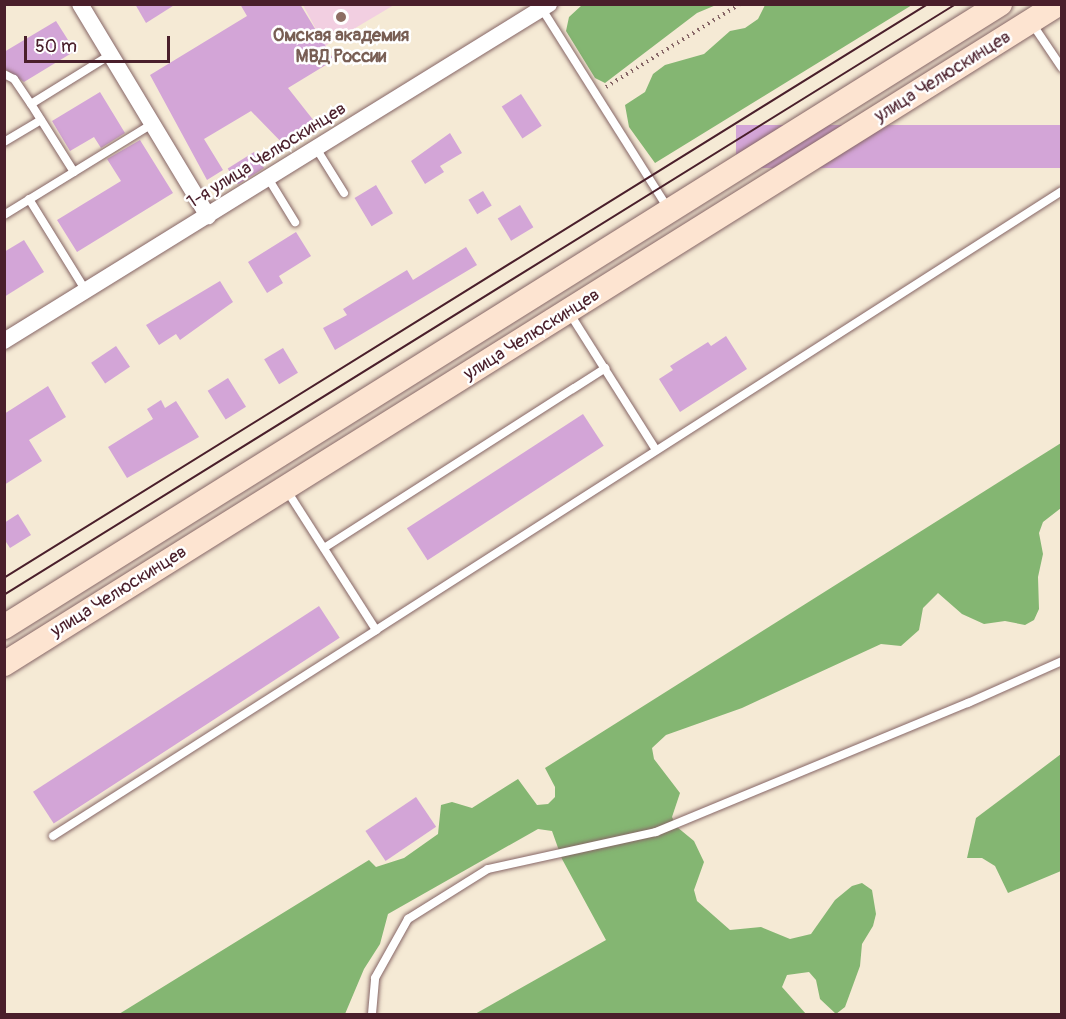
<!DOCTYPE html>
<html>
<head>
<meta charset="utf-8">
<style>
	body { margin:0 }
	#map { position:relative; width:1066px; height:1019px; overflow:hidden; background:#f5ead5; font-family:Pangolin,sans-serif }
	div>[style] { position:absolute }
	.built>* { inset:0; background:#f2cfe1 }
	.forest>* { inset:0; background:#84b672 }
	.building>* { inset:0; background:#d3a5d7; transform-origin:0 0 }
	.path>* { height:4px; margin-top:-2px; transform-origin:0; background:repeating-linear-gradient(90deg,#866666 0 1.5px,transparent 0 6px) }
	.roads { filter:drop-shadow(0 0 2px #866666) drop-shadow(0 0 2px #866666) }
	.service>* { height:8px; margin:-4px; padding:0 4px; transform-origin:4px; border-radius:4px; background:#fff }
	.minor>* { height:16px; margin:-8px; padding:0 8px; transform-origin:8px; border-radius:8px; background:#fff }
	.secondary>* { height:24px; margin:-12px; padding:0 12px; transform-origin:12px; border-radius:12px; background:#fde4d1 }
	.tram>* { height:1.5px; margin:-0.75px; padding:0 0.75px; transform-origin:0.75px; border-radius:0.75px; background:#4a1f2b }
	.dots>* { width:16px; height:16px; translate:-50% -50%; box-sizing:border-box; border:3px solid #fff; border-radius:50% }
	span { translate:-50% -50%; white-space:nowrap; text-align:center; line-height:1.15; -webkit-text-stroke:5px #fff; paint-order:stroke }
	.education-label { font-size:18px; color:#785e54; font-weight:700 }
	.street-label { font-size:18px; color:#4a1f2b }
	.frame { position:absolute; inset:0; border:6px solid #4a1f2b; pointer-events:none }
	.scale { position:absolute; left:24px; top:36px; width:146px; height:27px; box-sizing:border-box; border:3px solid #4a1f2b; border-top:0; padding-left:8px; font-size:18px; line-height:21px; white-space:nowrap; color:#4a1f2b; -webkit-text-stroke:4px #fff; paint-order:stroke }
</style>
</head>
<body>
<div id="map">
	<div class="built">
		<div style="clip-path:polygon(303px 5px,394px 5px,325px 46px)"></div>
	</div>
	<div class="forest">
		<div style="clip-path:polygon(582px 5px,582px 4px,716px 5px,697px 13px,605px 83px,595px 78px,566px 31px,569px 17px)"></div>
		<div style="clip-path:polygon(765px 5px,912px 5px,655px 163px,629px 127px,625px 105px,645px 92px,653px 74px,665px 65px,704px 54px,730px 31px,745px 28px,758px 19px)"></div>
		<div style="clip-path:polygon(1061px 443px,1061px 508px,1043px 522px,1039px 533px,1043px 554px,1038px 577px,1039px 609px,1034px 620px,1025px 625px,1005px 621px,984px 624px,962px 614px,938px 593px,923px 608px,919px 630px,901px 646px,881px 644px,742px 708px,666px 735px,652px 748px,654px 759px,680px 793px,672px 817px,677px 827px,694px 841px,704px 862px,694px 890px,697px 901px,730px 930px,761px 927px,790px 939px,811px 934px,835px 900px,852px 886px,862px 883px,872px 890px,876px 914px,873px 926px,862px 944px,860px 966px,845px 1007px,836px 1014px,820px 999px,816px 980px,809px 972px,787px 975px,782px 987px,806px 1014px,475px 1014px,606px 940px,562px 859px,552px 831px,538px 829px,388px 914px,380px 944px,364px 969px,345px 1014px,119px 1014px,369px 860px,376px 867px,404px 858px,438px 834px,441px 805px,452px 802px,472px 808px,518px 779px,537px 805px,548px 804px,555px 797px,555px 787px,545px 768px)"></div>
		<div style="clip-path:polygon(1061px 754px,1061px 871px,1008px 893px,995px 866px,982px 858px,967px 858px,976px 818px)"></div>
	</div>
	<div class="building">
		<div style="clip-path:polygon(135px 4px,176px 4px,146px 23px)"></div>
		<div style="clip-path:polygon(240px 4px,300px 4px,334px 60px,288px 88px,318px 126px,288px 149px,251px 111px,204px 139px,223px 170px,207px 180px,150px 75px,247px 16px)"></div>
		<div style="clip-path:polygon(56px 21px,75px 51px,24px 82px,4px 68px,4px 52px)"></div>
		<div style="clip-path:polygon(100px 92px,125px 133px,101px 148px,94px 137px,70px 151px,52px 121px)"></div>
		<div style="left:521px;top:94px;width:38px;height:23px;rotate:57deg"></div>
		<div style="left:1062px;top:125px;width:43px;height:326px;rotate:90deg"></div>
		<div style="clip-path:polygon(450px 133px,462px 153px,440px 166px,444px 172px,425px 184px,411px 161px)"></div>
		<div style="clip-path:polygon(140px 140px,173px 193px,77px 252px,57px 220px,121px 181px,107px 159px)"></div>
		<div style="left:254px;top:152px;width:19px;height:31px;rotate:58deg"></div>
		<div style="left:376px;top:185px;width:33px;height:25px;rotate:59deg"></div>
		<div style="left:483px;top:191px;width:17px;height:17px;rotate:59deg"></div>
		<div style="left:520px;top:205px;width:26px;height:26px;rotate:59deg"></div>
		<div style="clip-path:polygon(296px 232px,311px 256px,279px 276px,283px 283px,267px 293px,248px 262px)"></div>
		<div style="clip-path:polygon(24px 240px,44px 272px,4px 297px,4px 252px)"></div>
		<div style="clip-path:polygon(466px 247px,477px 265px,335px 350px,323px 328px,347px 315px,343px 309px,407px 270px,413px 280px)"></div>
		<div style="clip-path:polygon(220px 281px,233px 302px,180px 340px,176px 334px,159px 345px,146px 325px)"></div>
		<div style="clip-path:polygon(726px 336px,747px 369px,680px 412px,659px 379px,673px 370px,670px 366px,708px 342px,711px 346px)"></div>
		<div style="left:116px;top:346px;width:25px;height:30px;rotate:56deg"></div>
		<div style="left:283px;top:348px;width:29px;height:22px;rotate:59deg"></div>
		<div style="left:228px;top:378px;width:34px;height:24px;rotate:58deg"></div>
		<div style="clip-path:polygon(48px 386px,66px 417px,29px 440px,42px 461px,4px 485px,4px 414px)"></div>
		<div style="clip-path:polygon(161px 400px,165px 408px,176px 401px,199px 437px,127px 478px,108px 447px,153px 419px,147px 409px)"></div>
		<div style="left:583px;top:414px;width:38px;height:210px;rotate:57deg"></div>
		<div style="clip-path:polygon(18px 514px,31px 535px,10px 548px,4px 539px,4px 523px)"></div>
		<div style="left:319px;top:606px;width:38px;height:341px;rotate:57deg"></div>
		<div style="left:416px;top:797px;width:36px;height:61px;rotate:56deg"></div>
	</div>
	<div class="path">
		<div style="left:606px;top:87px;width:158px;rotate:-31.8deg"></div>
	</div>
	<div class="roads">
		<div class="service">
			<div style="left:542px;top:9px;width:236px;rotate:57.7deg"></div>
			<div style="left:1031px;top:22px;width:55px;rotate:56deg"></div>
			<div style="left:4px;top:74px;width:11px;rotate:27deg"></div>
			<div style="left:14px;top:79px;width:30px;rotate:56deg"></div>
			<div style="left:4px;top:142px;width:43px;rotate:-30.7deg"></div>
			<div style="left:316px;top:148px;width:53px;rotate:58.1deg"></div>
			<div style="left:74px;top:172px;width:80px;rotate:-122.3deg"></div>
			<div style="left:31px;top:104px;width:93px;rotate:-31.8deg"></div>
			<div style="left:268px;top:178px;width:52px;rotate:58.5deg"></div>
			<div style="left:29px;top:199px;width:108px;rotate:58.2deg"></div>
			<div style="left:4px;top:215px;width:174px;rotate:-31.6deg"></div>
			<div style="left:570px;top:314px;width:161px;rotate:57.7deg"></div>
			<div style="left:324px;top:548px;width:334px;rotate:-32.6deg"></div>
			<div style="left:376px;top:630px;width:814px;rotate:-32.62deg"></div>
			<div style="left:53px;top:836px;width:383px;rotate:-32.5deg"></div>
			<div style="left:376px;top:630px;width:167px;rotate:-122.6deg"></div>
			<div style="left:372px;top:1014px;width:36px;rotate:-85deg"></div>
			<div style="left:375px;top:978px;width:68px;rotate:-60.8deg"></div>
			<div style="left:408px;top:919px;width:94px;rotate:-32deg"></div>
			<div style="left:488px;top:869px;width:172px;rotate:-12.4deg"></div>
			<div style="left:656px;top:832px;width:338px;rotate:-22.5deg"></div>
			<div style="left:968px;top:703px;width:103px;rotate:-24.1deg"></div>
		</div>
		<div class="minor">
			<div style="left:80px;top:4px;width:248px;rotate:58.9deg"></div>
			<div style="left:4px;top:341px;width:641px;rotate:-31.73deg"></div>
		</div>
		<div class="secondary">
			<div style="left:4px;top:627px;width:1175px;rotate:-32.03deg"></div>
			<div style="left:4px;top:664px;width:1244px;rotate:-32.05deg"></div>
		</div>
	</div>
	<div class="tram">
		<div style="left:4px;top:578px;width:1088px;rotate:-31.85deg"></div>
		<div style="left:4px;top:595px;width:1121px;rotate:-31.83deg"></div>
	</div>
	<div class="dots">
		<div style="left:341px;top:17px;background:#8d6e63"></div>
	</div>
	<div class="education-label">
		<span style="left:341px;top:47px">Омская академия<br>МВД России</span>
	</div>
	<div class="street-label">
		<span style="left:943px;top:77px;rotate:-32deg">улица Челюскинцев</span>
		<span style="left:267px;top:156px;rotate:-32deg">1-я улица Челюскинцев</span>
		<span style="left:532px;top:335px;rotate:-32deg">улица Челюскинцев</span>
		<span style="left:119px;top:592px;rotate:-32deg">улица Челюскинцев</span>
	</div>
	<div class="frame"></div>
	<div class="scale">50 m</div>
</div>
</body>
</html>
